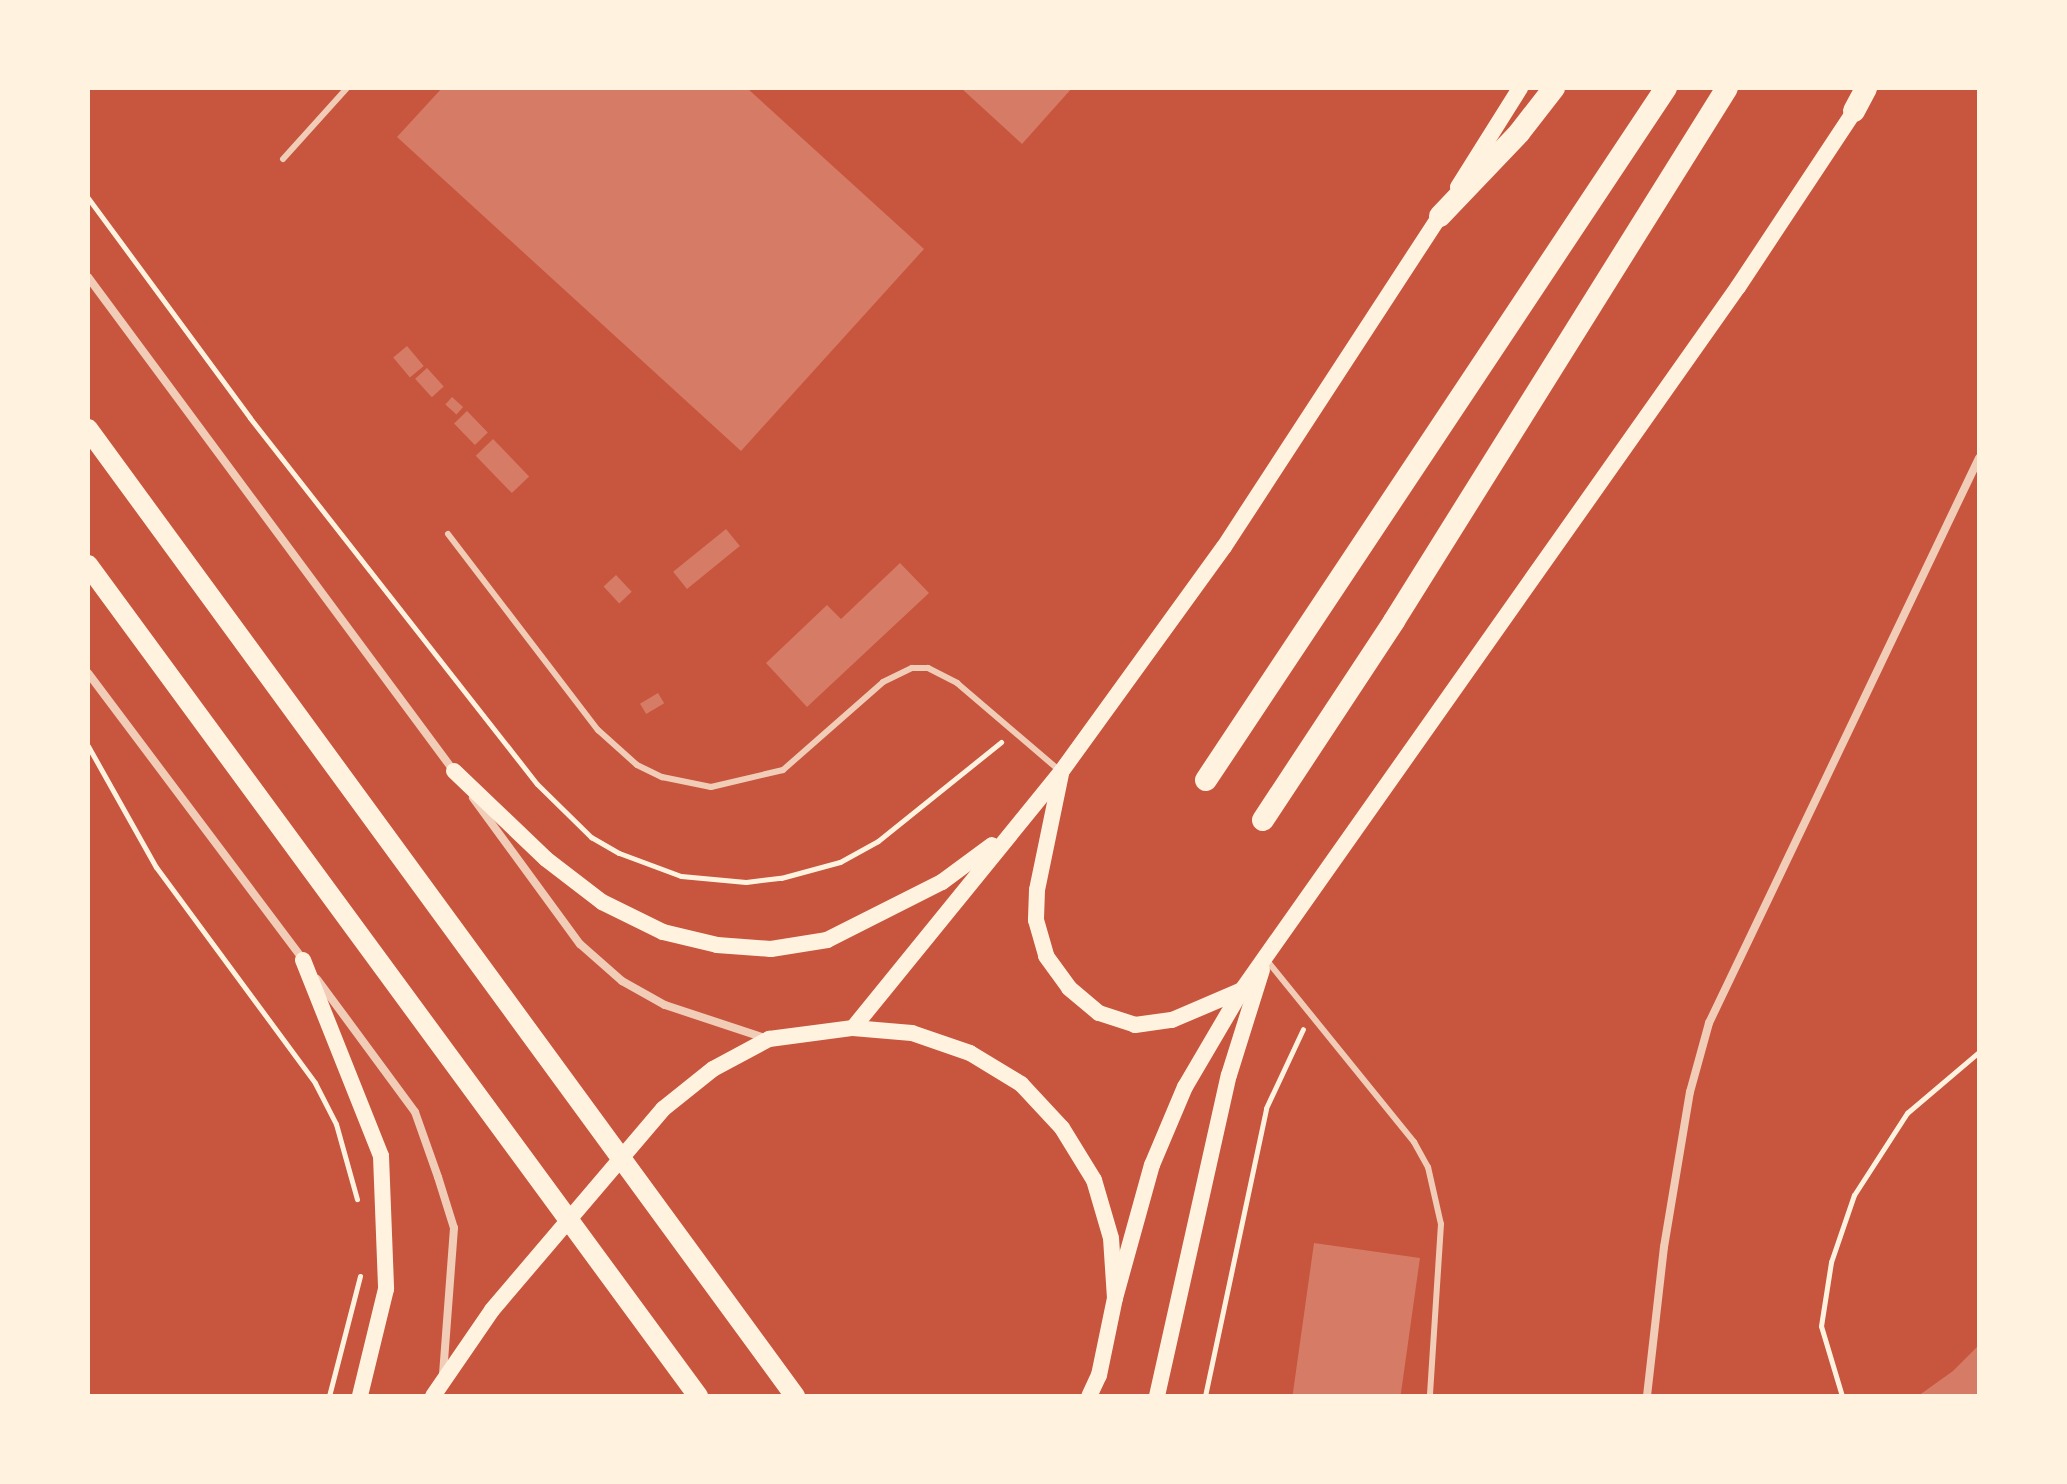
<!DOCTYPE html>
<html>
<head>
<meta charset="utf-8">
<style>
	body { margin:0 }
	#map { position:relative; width:2067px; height:1484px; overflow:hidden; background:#c8553d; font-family:Quicksand,sans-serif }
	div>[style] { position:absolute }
	.building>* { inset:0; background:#d67c66; transform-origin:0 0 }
	.path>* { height:5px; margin:-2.5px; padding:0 2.5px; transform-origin:2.5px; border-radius:2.5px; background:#fff3e0 }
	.service>* { height:6px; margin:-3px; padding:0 3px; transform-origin:3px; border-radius:3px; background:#f1ccb7 }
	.minor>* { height:8px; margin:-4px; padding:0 4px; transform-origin:4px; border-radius:4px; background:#f1ccb7 }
	.secondary>* { height:16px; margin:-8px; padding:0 8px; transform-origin:8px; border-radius:8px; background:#fff3e0 }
	.primary>* { height:20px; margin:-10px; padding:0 10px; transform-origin:10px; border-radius:10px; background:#fff3e0 }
	.trunk>* { height:22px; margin:-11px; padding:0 11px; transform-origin:11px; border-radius:11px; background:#fff3e0 }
	span { translate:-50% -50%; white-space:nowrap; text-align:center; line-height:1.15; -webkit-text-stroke:8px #fff3e0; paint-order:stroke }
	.frame { position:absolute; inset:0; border:90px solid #fff3e0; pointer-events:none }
</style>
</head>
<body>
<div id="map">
	<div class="building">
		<div style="clip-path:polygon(442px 88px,747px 88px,924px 249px,741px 451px,397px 137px)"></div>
		<div style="clip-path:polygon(961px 88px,1072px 88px,1022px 144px)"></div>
		<div style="left:407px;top:346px;width:26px;height:18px;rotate:50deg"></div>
		<div style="left:427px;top:368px;width:25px;height:16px;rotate:48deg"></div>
		<div style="left:452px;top:397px;width:15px;height:10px;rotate:42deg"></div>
		<div style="left:467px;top:411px;width:30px;height:18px;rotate:46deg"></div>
		<div style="left:493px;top:439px;width:52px;height:24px;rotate:46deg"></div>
		<div style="left:726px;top:529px;width:22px;height:68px;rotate:51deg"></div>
		<div style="clip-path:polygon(900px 563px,929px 593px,807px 707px,766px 663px,827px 605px,841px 619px)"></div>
		<div style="left:616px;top:575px;width:23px;height:17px;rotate:47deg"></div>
		<div style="left:658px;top:693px;width:12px;height:21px;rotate:59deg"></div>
		<div style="left:1314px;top:1243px;width:107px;height:154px;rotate:8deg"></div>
		<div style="clip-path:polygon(1979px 1345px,1979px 1396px,1918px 1396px,1953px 1371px)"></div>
	</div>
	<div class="path">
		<div style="left:88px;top:198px;width:273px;rotate:53.6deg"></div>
		<div style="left:250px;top:418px;width:465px;rotate:51.9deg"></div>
		<div style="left:537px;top:784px;width:76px;rotate:44.5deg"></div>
		<div style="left:591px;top:837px;width:32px;rotate:30deg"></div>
		<div style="left:619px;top:853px;width:66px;rotate:20.4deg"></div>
		<div style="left:681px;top:876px;width:65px;rotate:5.3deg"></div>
		<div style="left:746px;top:882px;width:35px;rotate:-7deg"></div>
		<div style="left:781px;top:878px;width:61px;rotate:-15.2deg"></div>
		<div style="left:840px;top:862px;width:43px;rotate:-28.9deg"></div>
		<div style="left:878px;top:841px;width:158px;rotate:-38.8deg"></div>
		<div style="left:88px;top:746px;width:139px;rotate:60.7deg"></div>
		<div style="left:156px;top:867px;width:268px;rotate:53.6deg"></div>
		<div style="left:315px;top:1083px;width:46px;rotate:62.9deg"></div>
		<div style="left:336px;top:1124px;width:78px;rotate:74.4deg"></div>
		<div style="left:329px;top:1396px;width:124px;rotate:-75.5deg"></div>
		<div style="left:1205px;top:1396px;width:294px;rotate:-78deg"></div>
		<div style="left:1266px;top:1108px;width:87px;rotate:-64.9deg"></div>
		<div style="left:1842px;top:1396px;width:73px;rotate:-106.7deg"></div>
		<div style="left:1821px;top:1326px;width:65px;rotate:-81.1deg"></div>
		<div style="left:1831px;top:1262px;width:71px;rotate:-71.1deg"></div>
		<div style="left:1854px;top:1195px;width:98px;rotate:-57.1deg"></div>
		<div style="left:1907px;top:1113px;width:94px;rotate:-40.3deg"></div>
	</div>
	<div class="service">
		<div style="left:283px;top:159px;width:96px;rotate:-48deg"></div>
		<div style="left:448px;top:534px;width:247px;rotate:52.6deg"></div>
		<div style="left:598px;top:730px;width:52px;rotate:41.9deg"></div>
		<div style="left:637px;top:765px;width:28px;rotate:26deg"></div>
		<div style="left:662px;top:777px;width:50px;rotate:11.5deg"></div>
		<div style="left:711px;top:787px;width:74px;rotate:-13.3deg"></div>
		<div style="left:783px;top:770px;width:133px;rotate:-41.3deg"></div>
		<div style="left:883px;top:682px;width:32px;rotate:-26deg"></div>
		<div style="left:912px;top:668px;width:16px"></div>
		<div style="left:928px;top:668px;width:33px;rotate:27deg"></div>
		<div style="left:957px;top:683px;width:134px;rotate:40.5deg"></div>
		<div style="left:1265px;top:958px;width:237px;rotate:51deg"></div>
		<div style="left:1414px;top:1142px;width:29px;rotate:61deg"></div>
		<div style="left:1428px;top:1167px;width:58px;rotate:77.2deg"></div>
		<div style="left:1441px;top:1224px;width:172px;rotate:93.7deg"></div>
	</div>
	<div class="minor">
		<div style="left:88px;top:277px;width:618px;rotate:53.48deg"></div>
		<div style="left:88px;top:673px;width:360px;rotate:53.1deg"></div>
		<div style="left:473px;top:798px;width:181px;rotate:53.8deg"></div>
		<div style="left:580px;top:944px;width:56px;rotate:41.4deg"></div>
		<div style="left:622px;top:981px;width:49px;rotate:29.2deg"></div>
		<div style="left:665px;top:1005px;width:108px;rotate:18.3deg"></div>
		<div style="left:317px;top:979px;width:165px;rotate:53.6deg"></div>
		<div style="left:415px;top:1112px;width:69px;rotate:70.5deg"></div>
		<div style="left:438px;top:1177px;width:53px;rotate:72.6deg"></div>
		<div style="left:454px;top:1228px;width:146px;rotate:94.3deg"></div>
		<div style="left:1647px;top:1396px;width:150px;rotate:-83.5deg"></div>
		<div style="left:1664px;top:1247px;width:157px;rotate:-80.5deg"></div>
		<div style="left:1690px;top:1092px;width:72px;rotate:-74.6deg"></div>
		<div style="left:1709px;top:1023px;width:626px;rotate:-64.46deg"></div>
	</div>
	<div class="secondary">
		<div style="left:1458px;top:187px;width:117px;rotate:-57.9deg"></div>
		<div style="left:454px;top:771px;width:127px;rotate:43.7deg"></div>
		<div style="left:546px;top:859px;width:71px;rotate:37.5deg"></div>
		<div style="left:602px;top:902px;width:68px;rotate:26.2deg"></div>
		<div style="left:663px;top:932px;width:56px;rotate:13.5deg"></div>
		<div style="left:717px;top:945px;width:54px;rotate:4.2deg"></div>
		<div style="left:771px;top:949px;width:57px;rotate:-9.1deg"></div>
		<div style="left:827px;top:940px;width:129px;rotate:-26.8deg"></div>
		<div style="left:942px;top:882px;width:62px;rotate:-36.5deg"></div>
		<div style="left:1061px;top:774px;width:118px;rotate:101.7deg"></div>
		<div style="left:1037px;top:890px;width:30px;rotate:92deg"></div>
		<div style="left:1036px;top:920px;width:37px;rotate:74deg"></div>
		<div style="left:1046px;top:956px;width:39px;rotate:54deg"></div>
		<div style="left:1069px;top:988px;width:39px;rotate:40deg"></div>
		<div style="left:1099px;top:1013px;width:38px;rotate:18deg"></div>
		<div style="left:1135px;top:1025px;width:37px;rotate:-8deg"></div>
		<div style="left:1172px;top:1020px;width:76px;rotate:-23.2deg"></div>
		<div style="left:303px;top:960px;width:211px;rotate:68.3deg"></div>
		<div style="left:381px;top:1156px;width:133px;rotate:87.8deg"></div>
		<div style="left:386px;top:1289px;width:110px;rotate:103.7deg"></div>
		<div style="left:853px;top:1028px;width:330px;rotate:-50.9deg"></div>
		<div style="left:1061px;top:772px;width:278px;rotate:-54.1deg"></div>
		<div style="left:1224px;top:547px;width:407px;rotate:-56.9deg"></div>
		<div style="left:1115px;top:1298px;width:138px;rotate:-74.5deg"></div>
		<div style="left:1152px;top:1165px;width:85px;rotate:-67.1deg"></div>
		<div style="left:1185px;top:1087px;width:113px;rotate:-59.6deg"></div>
		<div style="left:1242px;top:990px;width:860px;rotate:-54.8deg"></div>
		<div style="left:1738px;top:287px;width:221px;rotate:-56.5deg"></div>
		<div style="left:433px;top:1396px;width:104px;rotate:-55.5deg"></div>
		<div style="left:492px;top:1310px;width:264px;rotate:-49.6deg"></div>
		<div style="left:663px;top:1109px;width:64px;rotate:-38.7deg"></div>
		<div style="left:713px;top:1069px;width:64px;rotate:-28.2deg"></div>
		<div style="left:769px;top:1039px;width:85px;rotate:-7.5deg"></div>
		<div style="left:853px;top:1028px;width:59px;rotate:4.8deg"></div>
		<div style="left:912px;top:1033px;width:61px;rotate:19deg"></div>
		<div style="left:970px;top:1053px;width:60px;rotate:31.3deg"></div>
		<div style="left:1021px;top:1084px;width:60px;rotate:47deg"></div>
		<div style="left:1062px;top:1128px;width:61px;rotate:58.4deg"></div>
		<div style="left:1094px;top:1180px;width:60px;rotate:73.7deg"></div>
		<div style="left:1111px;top:1238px;width:60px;rotate:86.2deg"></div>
		<div style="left:1115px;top:1298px;width:79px;rotate:101.7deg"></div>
		<div style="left:1099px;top:1375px;width:23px;rotate:115deg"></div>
		<div style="left:1157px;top:1396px;width:329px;rotate:-77.4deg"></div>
		<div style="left:1229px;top:1075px;width:110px;rotate:-72.6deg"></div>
	</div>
	<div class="primary">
		<div style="left:88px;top:429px;width:1198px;rotate:53.83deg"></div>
		<div style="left:88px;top:565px;width:1031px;rotate:53.72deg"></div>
	</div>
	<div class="trunk">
		<div style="left:1854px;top:111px;width:26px;rotate:-62deg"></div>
		<div style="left:1440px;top:216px;width:115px;rotate:-46.4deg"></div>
		<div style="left:1519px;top:133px;width:57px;rotate:-52.1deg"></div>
		<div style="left:1206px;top:780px;width:831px;rotate:-56.39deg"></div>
		<div style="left:1263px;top:820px;width:238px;rotate:-56.6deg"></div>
		<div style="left:1394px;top:621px;width:628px;rotate:-58deg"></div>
	</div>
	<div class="frame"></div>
</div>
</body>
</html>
